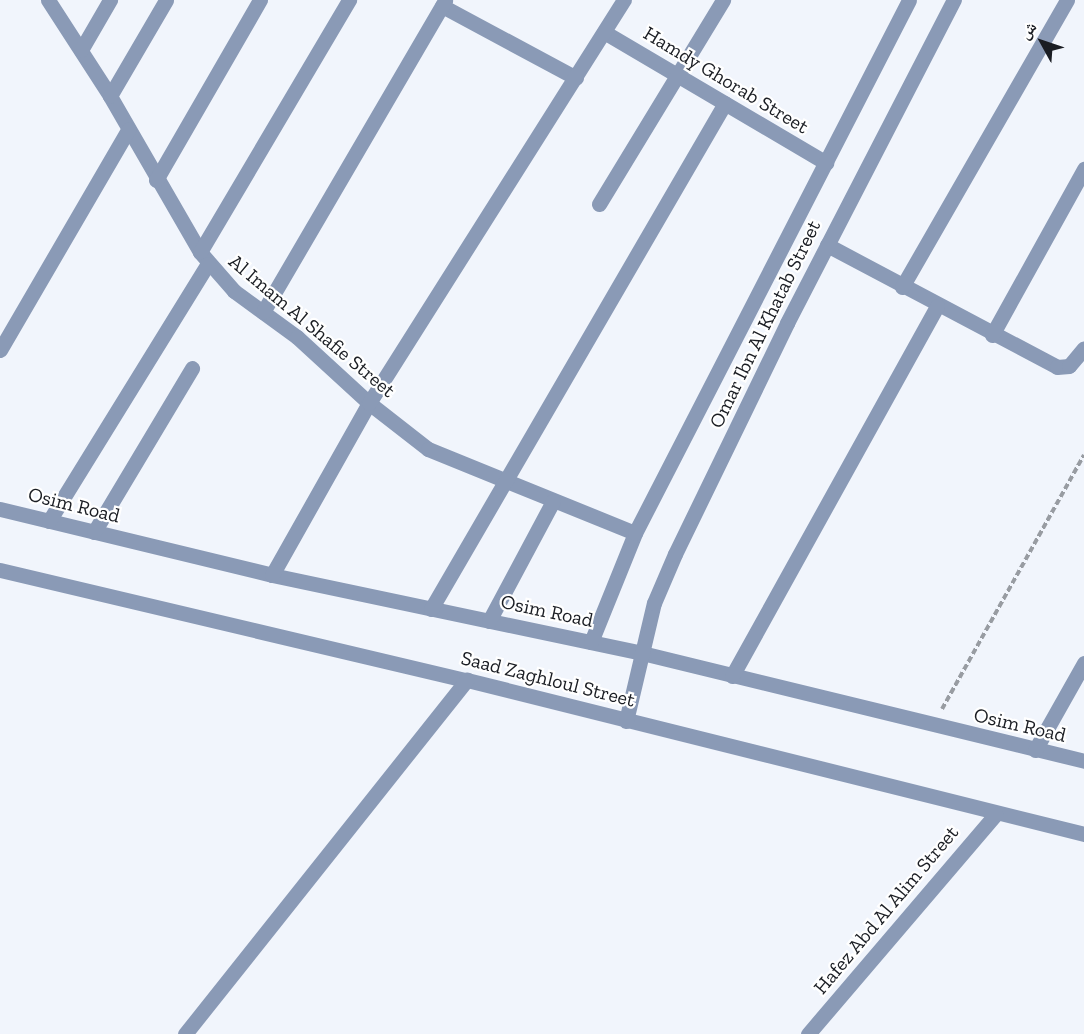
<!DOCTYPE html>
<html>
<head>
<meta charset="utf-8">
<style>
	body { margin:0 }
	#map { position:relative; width:1084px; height:1034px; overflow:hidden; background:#f1f5fc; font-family:"Zilla Slab","Noto Naskh Arabic",serif }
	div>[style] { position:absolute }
	.path>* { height:4px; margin-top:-2px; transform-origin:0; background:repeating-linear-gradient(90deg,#989ca2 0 6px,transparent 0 9px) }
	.minor>* { height:15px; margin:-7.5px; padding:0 7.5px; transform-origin:7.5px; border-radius:7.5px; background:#8a9ab6 }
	span { translate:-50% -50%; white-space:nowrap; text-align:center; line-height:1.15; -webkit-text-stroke:4.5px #fff; paint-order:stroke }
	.street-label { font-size:20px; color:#1a1d23 }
	.north { position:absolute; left:1012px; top:12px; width:60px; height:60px; -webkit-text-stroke:4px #fff; paint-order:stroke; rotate:310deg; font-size:16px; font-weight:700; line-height:24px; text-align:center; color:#1a1d23 }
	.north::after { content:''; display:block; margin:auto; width:21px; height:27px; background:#1a1d23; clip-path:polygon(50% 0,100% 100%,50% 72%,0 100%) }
</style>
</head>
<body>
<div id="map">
	<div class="path">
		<div style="left:942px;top:709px;width:291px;rotate:-60.8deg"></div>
	</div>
	<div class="minor">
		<div style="left:48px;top:0;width:114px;rotate:57.1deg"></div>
		<div style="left:110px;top:96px;width:180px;rotate:60deg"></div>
		<div style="left:200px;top:252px;width:52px;rotate:48.9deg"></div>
		<div style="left:234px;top:291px;width:78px;rotate:36.1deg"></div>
		<div style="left:297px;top:337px;width:98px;rotate:42.5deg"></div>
		<div style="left:369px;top:403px;width:75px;rotate:37.9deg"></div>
		<div style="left:428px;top:449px;width:223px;rotate:22.1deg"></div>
		<div style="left:442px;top:6px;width:152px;rotate:28.2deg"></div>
		<div style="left:604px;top:32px;width:258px;rotate:30.5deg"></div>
		<div style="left:81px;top:50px;width:58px;rotate:-59.9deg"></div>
		<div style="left:110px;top:96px;width:111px;rotate:-59.7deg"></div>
		<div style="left:156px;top:180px;width:208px;rotate:-60deg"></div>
		<div style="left:599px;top:204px;width:239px;rotate:-58.7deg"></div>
		<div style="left:827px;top:245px;width:260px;rotate:27.9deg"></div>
		<div style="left:1057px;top:367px;width:12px;rotate:-5deg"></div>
		<div style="left:1069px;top:366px;width:23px;rotate:-50deg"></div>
		<div style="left:200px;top:252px;width:293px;rotate:-59.4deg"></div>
		<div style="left:902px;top:287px;width:331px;rotate:-60.1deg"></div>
		<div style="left:263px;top:312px;width:361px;rotate:-59.7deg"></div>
		<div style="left:992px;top:335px;width:190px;rotate:-61deg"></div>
		<div style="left:0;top:350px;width:255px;rotate:-59.8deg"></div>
		<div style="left:0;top:509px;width:280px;rotate:13.6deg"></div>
		<div style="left:272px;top:575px;width:378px;rotate:11.9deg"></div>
		<div style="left:642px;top:653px;width:455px;rotate:13.7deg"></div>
		<div style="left:49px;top:521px;width:302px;rotate:-58.3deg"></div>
		<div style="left:94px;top:532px;width:191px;rotate:-59.1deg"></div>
		<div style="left:0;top:570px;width:480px;rotate:13.3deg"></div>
		<div style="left:467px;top:680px;width:636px;rotate:14.01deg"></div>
		<div style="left:272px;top:575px;width:197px;rotate:-60.6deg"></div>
		<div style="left:369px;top:403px;width:477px;rotate:-57.7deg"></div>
		<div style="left:431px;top:609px;width:585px;rotate:-59.84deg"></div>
		<div style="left:489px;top:621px;width:136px;rotate:-61.9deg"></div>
		<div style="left:591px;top:642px;width:118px;rotate:-68deg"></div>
		<div style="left:635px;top:533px;width:599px;rotate:-62.79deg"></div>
		<div style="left:732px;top:676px;width:423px;rotate:-61deg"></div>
		<div style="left:626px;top:721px;width:121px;rotate:-76.7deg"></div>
		<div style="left:654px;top:603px;width:53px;rotate:-66.8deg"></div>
		<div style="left:675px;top:554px;width:257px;rotate:-64.1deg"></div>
		<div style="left:787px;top:323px;width:364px;rotate:-62.7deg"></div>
		<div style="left:1035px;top:750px;width:100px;rotate:-60.6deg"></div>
		<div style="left:185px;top:1034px;width:453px;rotate:-51.5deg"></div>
		<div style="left:808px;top:1034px;width:289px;rotate:-49.5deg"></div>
	</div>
	<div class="street-label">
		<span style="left:726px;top:80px;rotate:31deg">Hamdy Ghorab Street</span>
		<span style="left:765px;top:324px;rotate:-64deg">Omar Ibn Al Khatab Street</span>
		<span style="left:312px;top:326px;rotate:40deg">Al Imam Al Shafie Street</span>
		<span style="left:74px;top:505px;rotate:14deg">Osim Road</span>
		<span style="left:547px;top:611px;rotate:12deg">Osim Road</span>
		<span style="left:548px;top:679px;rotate:14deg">Saad Zaghloul Street</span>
		<span style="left:1020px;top:725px;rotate:13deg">Osim Road</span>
		<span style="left:886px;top:910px;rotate:-50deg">Hafez Abd Al Alim Street</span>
	</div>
	<div class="north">ش</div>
</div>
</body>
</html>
